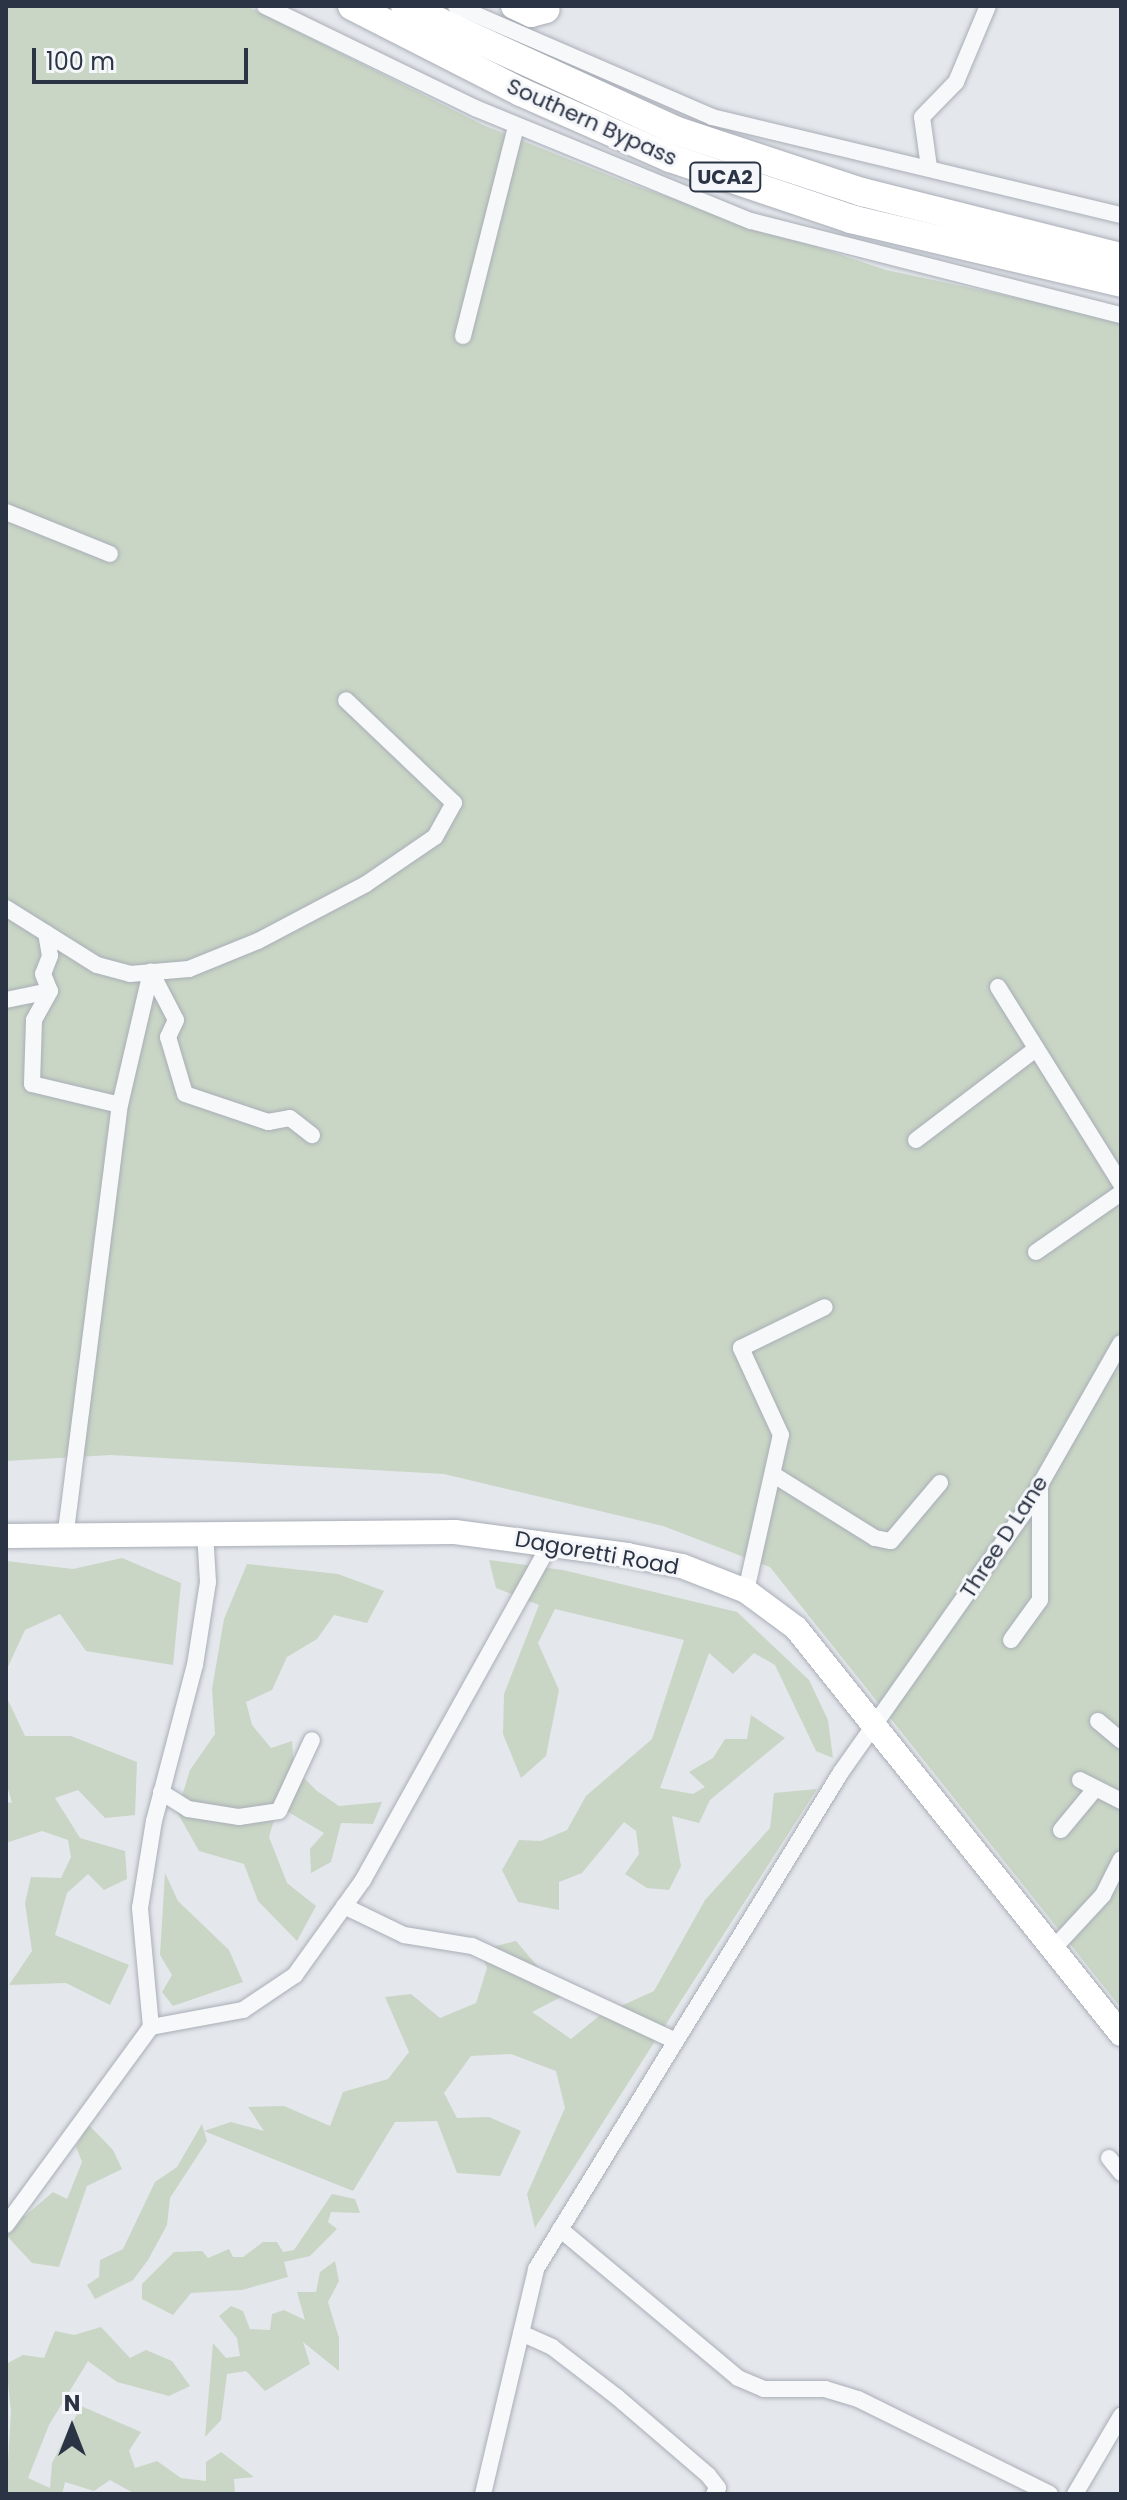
<!DOCTYPE html>
<html>
<head>
<meta charset="utf-8">
<style>
	body { margin:0 }
	#map { position:relative; width:1127px; height:2500px; overflow:hidden; background:#e4e7ec; font-family:Poppins,sans-serif }
	div>[style] { position:absolute }
	.green>* { inset:0; background:#c9d6c5 }
	.roads { filter:drop-shadow(0 0 2px #a9aeb7) drop-shadow(0 0 2px #a9aeb7) }
	.minor>* { height:16px; margin:-8px; padding:0 8px; transform-origin:8px; border-radius:8px; background:#f7f8fa }
	.secondary>* { height:24px; margin:-12px; padding:0 12px; transform-origin:12px; border-radius:12px; background:#fff }
	.primary>* { height:26px; margin:-13px; padding:0 13px; transform-origin:13px; border-radius:13px; background:#fff }
	.trunk>* { height:28px; margin:-14px; padding:0 14px; transform-origin:14px; border-radius:14px; background:#fff }
	span { translate:-50% -50%; white-space:nowrap; text-align:center; line-height:1.15; -webkit-text-stroke:6px #f4f6f9; paint-order:stroke }
	.shield-label span { padding:2px 6px; background:#f4f6f9; border:2px solid; border-radius:6px; -webkit-text-stroke-width:0 }
	.shield-label { font-size:20px; color:#2b3445; font-weight:700 }
	.street-label { font-size:22px; color:#2b3445 }
	.frame { position:absolute; inset:0; border:8px solid #2b3445; pointer-events:none }
	.north { position:absolute; left:32px; top:2388px; width:80px; height:80px; -webkit-text-stroke:6px #f4f6f9; paint-order:stroke; rotate:0deg; font-size:22px; font-weight:700; line-height:32px; text-align:center; color:#2b3445 }
	.north::after { content:''; display:block; margin:auto; width:28px; height:36px; background:#2b3445; clip-path:polygon(50% 0,100% 100%,50% 72%,0 100%) }
	.scale { position:absolute; left:32px; top:48px; width:216px; height:36px; box-sizing:border-box; border:4px solid #2b3445; border-top:0; padding-left:10px; font-size:24px; line-height:28px; white-space:nowrap; color:#2b3445; -webkit-text-stroke:6px #f4f6f9; paint-order:stroke }
</style>
</head>
<body>
<div id="map">
	<div class="green">
		<div style="clip-path:polygon(6px 6px,247px 6px,483px 125px,633px 185px,886px 270px,1121px 320px,1121px 2008px,770px 1567px,663px 1526px,444px 1474px,111px 1455px,6px 1461px)"></div>
		<div style="clip-path:polygon(122px 1558px,181px 1583px,173px 1665px,86px 1651px,60px 1614px,25px 1630px,6px 1671px,6px 1561px,73px 1569px)"></div>
		<div style="clip-path:polygon(489px 1560px,563px 1570px,737px 1612px,809px 1680px,828px 1720px,833px 1758px,816px 1751px,775px 1665px,754px 1653px,733px 1674px,709px 1653px,660px 1788px,693px 1794px,705px 1787px,689px 1772px,713px 1758px,725px 1739px,747px 1739px,751px 1715px,785px 1738px,710px 1800px,699px 1823px,672px 1816px,681px 1866px,669px 1890px,647px 1888px,625px 1874px,639px 1854px,636px 1831px,624px 1822px,582px 1873px,559px 1882px,559px 1910px,518px 1902px,502px 1870px,519px 1840px,541px 1841px,567px 1830px,586px 1796px,652px 1739px,684px 1640px,555px 1609px,538px 1643px,559px 1690px,546px 1756px,521px 1778px,503px 1734px,504px 1694px,539px 1605px,496px 1588px)"></div>
		<div style="clip-path:polygon(247px 1564px,338px 1574px,384px 1591px,367px 1623px,334px 1615px,317px 1639px,287px 1657px,272px 1690px,246px 1702px,252px 1725px,271px 1748px,292px 1741px,294px 1768px,317px 1791px,339px 1806px,382px 1802px,373px 1824px,341px 1823px,331px 1862px,311px 1873px,310px 1849px,324px 1833px,278px 1806px,269px 1837px,287px 1883px,316px 1906px,297px 1941px,258px 1901px,244px 1864px,199px 1851px,177px 1812px,190px 1770px,215px 1734px,212px 1689px,224px 1619px)"></div>
		<div style="clip-path:polygon(6px 1696px,25px 1736px,71px 1736px,137px 1762px,135px 1815px,105px 1818px,78px 1790px,55px 1798px,80px 1838px,125px 1851px,127px 1879px,104px 1890px,88px 1874px,67px 1893px,55px 1935px,129px 1965px,110px 2005px,66px 1983px,9px 1985px,32px 1951px,25px 1903px,31px 1877px,61px 1878px,71px 1857px,68px 1840px,42px 1831px,6px 1843px,6px 1802px,12px 1803px,6px 1782px)"></div>
		<div style="clip-path:polygon(817px 1789px,535px 2228px,527px 2194px,565px 2108px,556px 2071px,511px 2054px,471px 2056px,444px 2093px,457px 2118px,489px 2117px,521px 2131px,500px 2176px,457px 2173px,437px 2121px,395px 2122px,353px 2191px,204px 2131px,231px 2122px,264px 2131px,248px 2107px,284px 2106px,330px 2126px,343px 2092px,388px 2079px,409px 2052px,385px 1997px,411px 1994px,440px 2018px,476px 2003px,487px 1968px,480px 1950px,516px 1941px,563px 1996px,532px 2012px,571px 2039px,599px 2016px,654px 1991px,705px 1900px,770px 1828px,774px 1793px)"></div>
		<div style="clip-path:polygon(165px 1873px,178px 1901px,229px 1950px,243px 1982px,173px 2006px,162px 1992px,172px 1975px,160px 1955px)"></div>
		<div style="clip-path:polygon(88px 2124px,113px 2150px,122px 2169px,87px 2186px,59px 2267px,32px 2263px,6px 2235px,6px 2205px,25px 2216px,53px 2192px,67px 2199px,82px 2162px,76px 2147px)"></div>
		<div style="clip-path:polygon(202px 2124px,207px 2141px,170px 2198px,167px 2225px,148px 2260px,133px 2280px,95px 2299px,87px 2285px,99px 2277px,100px 2260px,123px 2249px,155px 2182px,177px 2167px)"></div>
		<div style="clip-path:polygon(332px 2194px,355px 2199px,360px 2213px,331px 2212px,328px 2222px,337px 2229px,310px 2256px,284px 2262px,288px 2277px,242px 2290px,191px 2293px,173px 2315px,142px 2299px,142px 2284px,174px 2252px,202px 2251px,208px 2258px,229px 2249px,233px 2257px,243px 2257px,263px 2242px,277px 2242px,283px 2252px,294px 2250px)"></div>
		<div style="clip-path:polygon(335px 2261px,339px 2281px,328px 2302px,339px 2338px,339px 2371px,303px 2342px,310px 2364px,265px 2391px,246px 2371px,227px 2374px,221px 2420px,205px 2437px,213px 2343px,226px 2358px,240px 2356px,237px 2338px,219px 2316px,231px 2306px,243px 2311px,250px 2329px,270px 2330px,272px 2314px,284px 2310px,305px 2320px,297px 2292px,316px 2292px,320px 2272px)"></div>
		<div style="clip-path:polygon(101px 2327px,130px 2358px,146px 2350px,172px 2361px,190px 2386px,169px 2396px,117px 2382px,88px 2361px,49px 2425px,28px 2478px,50px 2488px,52px 2463px,81px 2406px,141px 2432px,129px 2451px,135px 2468px,157px 2461px,181px 2478px,206px 2481px,206px 2462px,221px 2452px,254px 2477px,234px 2479px,235px 2494px,135px 2494px,110px 2480px,94px 2491px,65px 2482px,62px 2494px,6px 2494px,11px 2412px,6px 2364px,23px 2355px,44px 2358px,55px 2331px,74px 2335px)"></div>
	</div>
	<div class="roads">
		<div class="minor">
			<div style="left:265px;top:6px;width:233px;rotate:25.9deg"></div>
			<div style="left:475px;top:108px;width:298px;rotate:22.3deg"></div>
			<div style="left:751px;top:221px;width:382px;rotate:14.3deg"></div>
			<div style="left:456px;top:6px;width:279px;rotate:23.4deg"></div>
			<div style="left:712px;top:117px;width:421px;rotate:13.5deg"></div>
			<div style="left:929px;top:167px;width:50px;rotate:-98deg"></div>
			<div style="left:922px;top:117px;width:49px;rotate:-45.8deg"></div>
			<div style="left:956px;top:82px;width:82px;rotate:-67.2deg"></div>
			<div style="left:463px;top:336px;width:217px;rotate:-75.8deg"></div>
			<div style="left:6px;top:512px;width:112px;rotate:22deg"></div>
			<div style="left:6px;top:908px;width:107px;rotate:32.1deg"></div>
			<div style="left:97px;top:965px;width:34px;rotate:15deg"></div>
			<div style="left:130px;top:974px;width:59px;rotate:-4.8deg"></div>
			<div style="left:189px;top:969px;width:74px;rotate:-22.1deg"></div>
			<div style="left:258px;top:941px;width:122px;rotate:-27.8deg"></div>
			<div style="left:366px;top:884px;width:83px;rotate:-34.3deg"></div>
			<div style="left:435px;top:837px;width:39px;rotate:-61deg"></div>
			<div style="left:454px;top:803px;width:149px;rotate:-136.4deg"></div>
			<div style="left:46px;top:933px;width:23px;rotate:80deg"></div>
			<div style="left:50px;top:956px;width:19px;rotate:111deg"></div>
			<div style="left:43px;top:974px;width:18px;rotate:68deg"></div>
			<div style="left:50px;top:991px;width:33px;rotate:119deg"></div>
			<div style="left:34px;top:1020px;width:64px;rotate:91.8deg"></div>
			<div style="left:32px;top:1084px;width:90px;rotate:13.4deg"></div>
			<div style="left:998px;top:987px;width:232px;rotate:58deg"></div>
			<div style="left:6px;top:1000px;width:45px;rotate:-11.6deg"></div>
			<div style="left:916px;top:1140px;width:151px;rotate:-37.2deg"></div>
			<div style="left:1036px;top:1252px;width:103px;rotate:-34.8deg"></div>
			<div style="left:774px;top:1475px;width:119px;rotate:32deg"></div>
			<div style="left:875px;top:1538px;width:16px;rotate:11deg"></div>
			<div style="left:891px;top:1541px;width:76px;rotate:-49.8deg"></div>
			<div style="left:66px;top:1531px;width:429px;rotate:-82.8deg"></div>
			<div style="left:120px;top:1105px;width:137px;rotate:-76.9deg"></div>
			<div style="left:151px;top:972px;width:54px;rotate:62.5deg"></div>
			<div style="left:176px;top:1020px;width:19px;rotate:115deg"></div>
			<div style="left:168px;top:1037px;width:59px;rotate:73.4deg"></div>
			<div style="left:185px;top:1094px;width:88px;rotate:18.6deg"></div>
			<div style="left:268px;top:1122px;width:22px;rotate:-10deg"></div>
			<div style="left:290px;top:1118px;width:28px;rotate:38deg"></div>
			<div style="left:746px;top:1591px;width:160px;rotate:-77.4deg"></div>
			<div style="left:781px;top:1435px;width:96px;rotate:-114.7deg"></div>
			<div style="left:741px;top:1348px;width:93px;rotate:-26deg"></div>
			<div style="left:1011px;top:1640px;width:49px;rotate:-54.1deg"></div>
			<div style="left:1040px;top:1600px;width:114px;rotate:-90deg"></div>
			<div style="left:1098px;top:1721px;width:30px;rotate:40deg"></div>
			<div style="left:1080px;top:1780px;width:46px;rotate:27.1deg"></div>
			<div style="left:161px;top:1792px;width:32px;rotate:32deg"></div>
			<div style="left:188px;top:1809px;width:52px;rotate:8.9deg"></div>
			<div style="left:239px;top:1817px;width:40px;rotate:-8.5deg"></div>
			<div style="left:279px;top:1811px;width:78px;rotate:-65.1deg"></div>
			<div style="left:1061px;top:1830px;width:53px;rotate:-50.3deg"></div>
			<div style="left:344px;top:1906px;width:67px;rotate:25.8deg"></div>
			<div style="left:404px;top:1935px;width:69px;rotate:9.2deg"></div>
			<div style="left:472px;top:1946px;width:223px;rotate:25deg"></div>
			<div style="left:1053px;top:1949px;width:74px;rotate:-47.2deg"></div>
			<div style="left:1103px;top:1895px;width:40px;rotate:-63.4deg"></div>
			<div style="left:151px;top:2027px;width:120px;rotate:-95.3deg"></div>
			<div style="left:140px;top:1908px;width:88px;rotate:-80.9deg"></div>
			<div style="left:154px;top:1821px;width:161px;rotate:-75.3deg"></div>
			<div style="left:195px;top:1665px;width:84px;rotate:-81.1deg"></div>
			<div style="left:208px;top:1582px;width:51px;rotate:-93.4deg"></div>
			<div style="left:1109px;top:2158px;width:19px;rotate:51deg"></div>
			<div style="left:6px;top:2225px;width:245px;rotate:-53.8deg"></div>
			<div style="left:151px;top:2027px;width:94px;rotate:-10.5deg"></div>
			<div style="left:243px;top:2010px;width:63px;rotate:-33.9deg"></div>
			<div style="left:295px;top:1975px;width:117px;rotate:-54.4deg"></div>
			<div style="left:363px;top:1880px;width:387px;rotate:-60.9deg"></div>
			<div style="left:560px;top:2229px;width:232px;rotate:39.9deg"></div>
			<div style="left:738px;top:2378px;width:28px;rotate:23deg"></div>
			<div style="left:764px;top:2389px;width:61px"></div>
			<div style="left:825px;top:2389px;width:34px;rotate:17deg"></div>
			<div style="left:858px;top:2399px;width:214px;rotate:26.3deg"></div>
			<div style="left:521px;top:2333px;width:34px;rotate:24deg"></div>
			<div style="left:552px;top:2347px;width:82px;rotate:37.6deg"></div>
			<div style="left:617px;top:2397px;width:120px;rotate:40.6deg"></div>
			<div style="left:708px;top:2475px;width:16px;rotate:52deg"></div>
			<div style="left:718px;top:2488px;width:7px;rotate:124deg"></div>
			<div style="left:483px;top:2494px;width:231px;rotate:-76.7deg"></div>
			<div style="left:536px;top:2269px;width:583px;rotate:-58.46deg"></div>
			<div style="left:841px;top:1772px;width:319px;rotate:-54.8deg"></div>
			<div style="left:1025px;top:1511px;width:193px;rotate:-60.3deg"></div>
			<div style="left:1075px;top:2494px;width:91px;rotate:-59.5deg"></div>
		</div>
		<div class="secondary">
			<div style="left:6px;top:1536px;width:449px;rotate:-0.5deg"></div>
			<div style="left:455px;top:1532px;width:174px;rotate:7.6deg"></div>
			<div style="left:627px;top:1555px;width:56px;rotate:11.3deg"></div>
			<div style="left:682px;top:1566px;width:69px;rotate:21.3deg"></div>
			<div style="left:746px;top:1591px;width:62px;rotate:36.5deg"></div>
			<div style="left:796px;top:1628px;width:520px;rotate:51.32deg"></div>
		</div>
		<div class="primary">
			<div style="left:514px;top:6px;width:19px;rotate:25deg"></div>
			<div style="left:531px;top:14px;width:16px;rotate:-15deg"></div>
		</div>
		<div class="trunk">
			<div style="left:352px;top:6px;width:190px;rotate:27deg"></div>
			<div style="left:521px;top:92px;width:163px;rotate:23.9deg"></div>
			<div style="left:670px;top:158px;width:191px;rotate:18.6deg"></div>
			<div style="left:851px;top:219px;width:277px;rotate:13.3deg"></div>
			<div style="left:405px;top:6px;width:296px;rotate:24.7deg"></div>
			<div style="left:674px;top:130px;width:198px;rotate:18.3deg"></div>
			<div style="left:862px;top:192px;width:267px;rotate:14.1deg"></div>
		</div>
	</div>
	<div class="shield-label">
		<span style="left:725px;top:177px">UCA2</span>
	</div>
	<div class="street-label">
		<span style="left:592px;top:122px;rotate:24deg">Southern Bypass</span>
		<span style="left:1004px;top:1537px;rotate:-57deg">Three D Lane</span>
		<span style="left:597px;top:1553px;rotate:10deg">Dagoretti Road</span>
	</div>
	<div class="frame"></div>
	<div class="north">N</div>
	<div class="scale">100 m</div>
</div>
</body>
</html>
